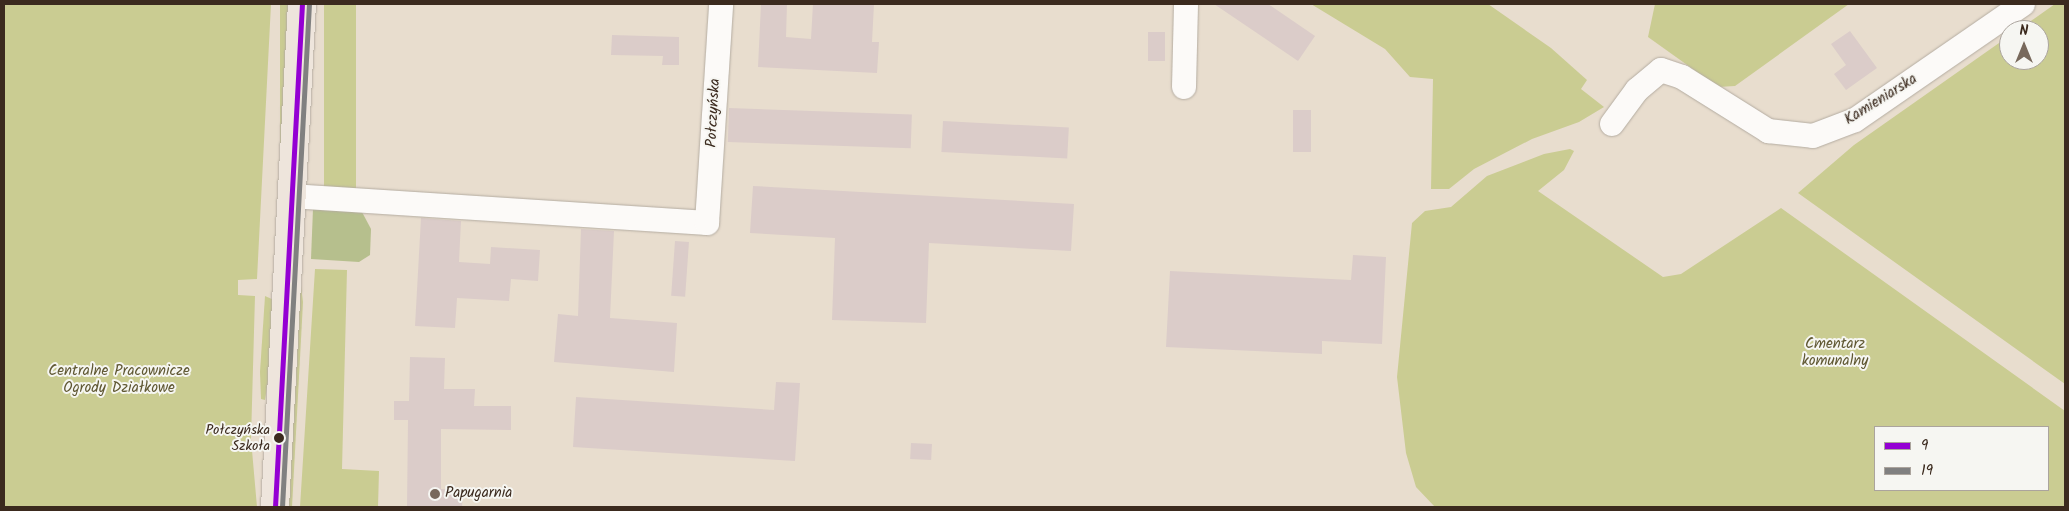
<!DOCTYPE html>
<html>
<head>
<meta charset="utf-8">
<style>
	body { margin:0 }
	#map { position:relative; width:2069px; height:511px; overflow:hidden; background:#e8ddce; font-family:Kalam,sans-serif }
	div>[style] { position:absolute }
	.green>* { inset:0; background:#cacc92; transform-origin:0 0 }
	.forest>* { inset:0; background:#b6bf8d }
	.building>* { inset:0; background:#dbccc9; transform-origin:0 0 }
	.roads { filter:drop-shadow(0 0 1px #b4aca1) drop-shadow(0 0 1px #b4aca1) }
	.minor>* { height:24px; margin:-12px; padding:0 12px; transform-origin:12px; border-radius:12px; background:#fcfaf8 }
	.major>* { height:28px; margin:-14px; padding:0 14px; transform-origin:14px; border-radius:14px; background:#eee5dc }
	.bus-1>* { height:5px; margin:-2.5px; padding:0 2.5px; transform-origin:2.5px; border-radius:2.5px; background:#9400d3 }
	.bus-2>* { height:5px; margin:-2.5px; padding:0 2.5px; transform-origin:2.5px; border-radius:2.5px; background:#808080 }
	.dots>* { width:14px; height:14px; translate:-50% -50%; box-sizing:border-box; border:2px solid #f6f6f2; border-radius:50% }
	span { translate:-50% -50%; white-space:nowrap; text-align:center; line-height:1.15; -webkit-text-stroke:4px #f6f6f2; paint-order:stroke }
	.bus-label { font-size:14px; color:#3b2a1e }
	.right { translate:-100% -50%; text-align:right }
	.street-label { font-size:15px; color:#3b2a1e }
	.park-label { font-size:15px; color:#5f5732 }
	.poi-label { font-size:15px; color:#3b2a1e }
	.left { translate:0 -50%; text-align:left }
	.frame { position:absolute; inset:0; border:5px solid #3b2a1e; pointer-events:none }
	.legend { position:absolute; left:1874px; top:426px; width:175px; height:65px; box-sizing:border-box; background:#f6f6f2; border:1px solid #aba49d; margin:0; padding:6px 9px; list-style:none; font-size:15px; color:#3b2a1e }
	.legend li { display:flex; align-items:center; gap:10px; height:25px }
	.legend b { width:25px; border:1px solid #aba49d }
	.north { position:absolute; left:1999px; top:20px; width:50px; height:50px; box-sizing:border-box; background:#f6f6f2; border:1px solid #aba49d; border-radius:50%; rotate:0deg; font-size:14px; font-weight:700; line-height:20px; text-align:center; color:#3b2a1e }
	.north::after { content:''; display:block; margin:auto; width:18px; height:22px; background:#78695c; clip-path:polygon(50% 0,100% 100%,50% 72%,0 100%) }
</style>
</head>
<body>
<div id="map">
	<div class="green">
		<div style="clip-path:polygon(4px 4px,271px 4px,257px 279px,238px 280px,238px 295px,255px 296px,251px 439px,257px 507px,4px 507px)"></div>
		<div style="left:280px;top:4px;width:14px;height:255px"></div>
		<div style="left:324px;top:4px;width:32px;height:187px"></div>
		<div style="clip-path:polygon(1311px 4px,1488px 4px,1551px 48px,1587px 80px,1581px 89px,1604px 107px,1579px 122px,1532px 139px,1474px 169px,1449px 189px,1431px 189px,1433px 79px,1410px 77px,1385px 49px)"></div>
		<div style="clip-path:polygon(1655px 4px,1849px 4px,1735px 86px,1718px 87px,1648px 37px)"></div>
		<div style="clip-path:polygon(2055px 4px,2065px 4px,2065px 384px,1798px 193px,1854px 145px,2009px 36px,2009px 60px,2039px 60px,2039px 30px,2018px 30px)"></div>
		<div style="clip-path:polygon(evenodd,1570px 149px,1574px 151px,1564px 170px,1538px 191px,1663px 277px,1681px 274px,1781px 208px,2065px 411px,2065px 507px,1435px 507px,1416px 487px,1406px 453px,1397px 377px,1412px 223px,1425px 211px,1451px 207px,1487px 176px,1544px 154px,1570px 149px,1875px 427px,2048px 427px,2048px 490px,1875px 490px,1875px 427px)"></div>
		<div style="clip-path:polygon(315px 269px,347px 270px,342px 469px,379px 471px,378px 507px,300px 507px)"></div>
		<div style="clip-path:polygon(299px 270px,303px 302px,292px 507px,284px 507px)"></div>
		<div style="clip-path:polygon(265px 296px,274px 300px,276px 330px,265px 400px,261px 399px,260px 372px)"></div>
	</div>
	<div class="forest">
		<div style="clip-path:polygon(313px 209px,362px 212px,371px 229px,370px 255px,359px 262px,311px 259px)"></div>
	</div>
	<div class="building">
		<div style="clip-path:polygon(761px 4px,787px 4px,786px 37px,811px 39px,813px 4px,874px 4px,872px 42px,879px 42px,877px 73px,758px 67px)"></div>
		<div style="clip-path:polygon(1214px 4px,1268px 4px,1315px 36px,1298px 61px)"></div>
		<div style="clip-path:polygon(1850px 31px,1877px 68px,1846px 90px,1834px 74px,1846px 65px,1831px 44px)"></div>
		<div style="left:1148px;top:32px;width:17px;height:29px"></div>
		<div style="clip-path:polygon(612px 35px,679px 37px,679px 65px,662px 65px,663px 56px,611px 55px)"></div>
		<div style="left:729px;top:108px;width:183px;height:34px;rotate:2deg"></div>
		<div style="left:1293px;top:110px;width:18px;height:42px"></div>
		<div style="left:943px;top:121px;width:126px;height:31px;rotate:3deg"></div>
		<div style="clip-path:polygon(753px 186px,1074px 204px,1071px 251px,929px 243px,926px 323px,832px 320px,835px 238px,750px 233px)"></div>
		<div style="clip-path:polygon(421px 218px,461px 221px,459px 262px,490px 264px,491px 247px,540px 250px,538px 281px,511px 279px,509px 301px,457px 298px,455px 328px,415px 326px)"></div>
		<div style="clip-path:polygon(581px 229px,614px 231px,610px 318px,677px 323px,674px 372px,554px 362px,558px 314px,578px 316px)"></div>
		<div style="left:675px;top:241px;width:14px;height:55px;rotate:4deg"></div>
		<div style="clip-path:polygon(1353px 255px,1386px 257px,1382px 344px,1322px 341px,1322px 354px,1166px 347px,1170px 271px,1351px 280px)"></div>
		<div style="clip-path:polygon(410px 357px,445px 358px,444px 389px,475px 389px,474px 406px,511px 406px,511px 430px,441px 429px,441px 489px,463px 490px,462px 507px,407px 507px,408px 420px,394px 420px,394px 401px,409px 401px)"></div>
		<div style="clip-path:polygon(776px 382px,800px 383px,795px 461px,573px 447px,576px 397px,774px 410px)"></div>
		<div style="left:911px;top:443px;width:21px;height:16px;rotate:3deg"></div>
	</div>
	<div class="roads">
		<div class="minor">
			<div style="left:1184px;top:87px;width:83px;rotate:-88.6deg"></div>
			<div style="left:1612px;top:124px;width:42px;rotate:-53.7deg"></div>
			<div style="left:1637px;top:90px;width:31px;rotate:-40deg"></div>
			<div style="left:1661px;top:70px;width:22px;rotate:18deg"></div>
			<div style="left:1682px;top:77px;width:102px;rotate:32.1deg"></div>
			<div style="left:1768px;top:131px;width:45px;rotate:6.3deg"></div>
			<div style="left:1813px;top:136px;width:45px;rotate:-20.9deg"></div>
			<div style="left:1855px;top:120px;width:204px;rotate:-34.6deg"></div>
			<div style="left:291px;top:196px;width:417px;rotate:3.7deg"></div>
			<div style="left:707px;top:223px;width:219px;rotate:-86.3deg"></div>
		</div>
		<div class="major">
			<div style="left:275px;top:507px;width:504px;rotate:-86.93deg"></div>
		</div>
	</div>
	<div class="bus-1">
		<div style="left:275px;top:507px;width:504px;rotate:-86.93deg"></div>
	</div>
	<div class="bus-2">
		<div style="left:282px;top:507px;width:504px;rotate:-86.93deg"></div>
	</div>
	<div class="dots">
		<div style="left:279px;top:438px;background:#3b2a1e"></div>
		<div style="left:435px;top:494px;background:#78695c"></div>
	</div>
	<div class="bus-label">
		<span class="right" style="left:270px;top:438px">Połczyńska<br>Szkoła</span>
	</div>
	<div class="street-label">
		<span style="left:1881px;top:100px;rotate:-32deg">Kamieniarska</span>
		<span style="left:714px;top:113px;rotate:-87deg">Połczyńska</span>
	</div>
	<div class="park-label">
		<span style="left:1835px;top:353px">Cmentarz<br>komunalny</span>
		<span style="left:119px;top:380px">Centralne Pracownicze<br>Ogrody Działkowe</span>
	</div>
	<div class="poi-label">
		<span class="left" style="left:445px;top:494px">Papugarnia</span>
	</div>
	<div class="frame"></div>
	<ul class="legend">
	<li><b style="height:6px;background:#9400d3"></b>9</li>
	<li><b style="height:6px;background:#808080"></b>19</li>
	</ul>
	<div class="north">N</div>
</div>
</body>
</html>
